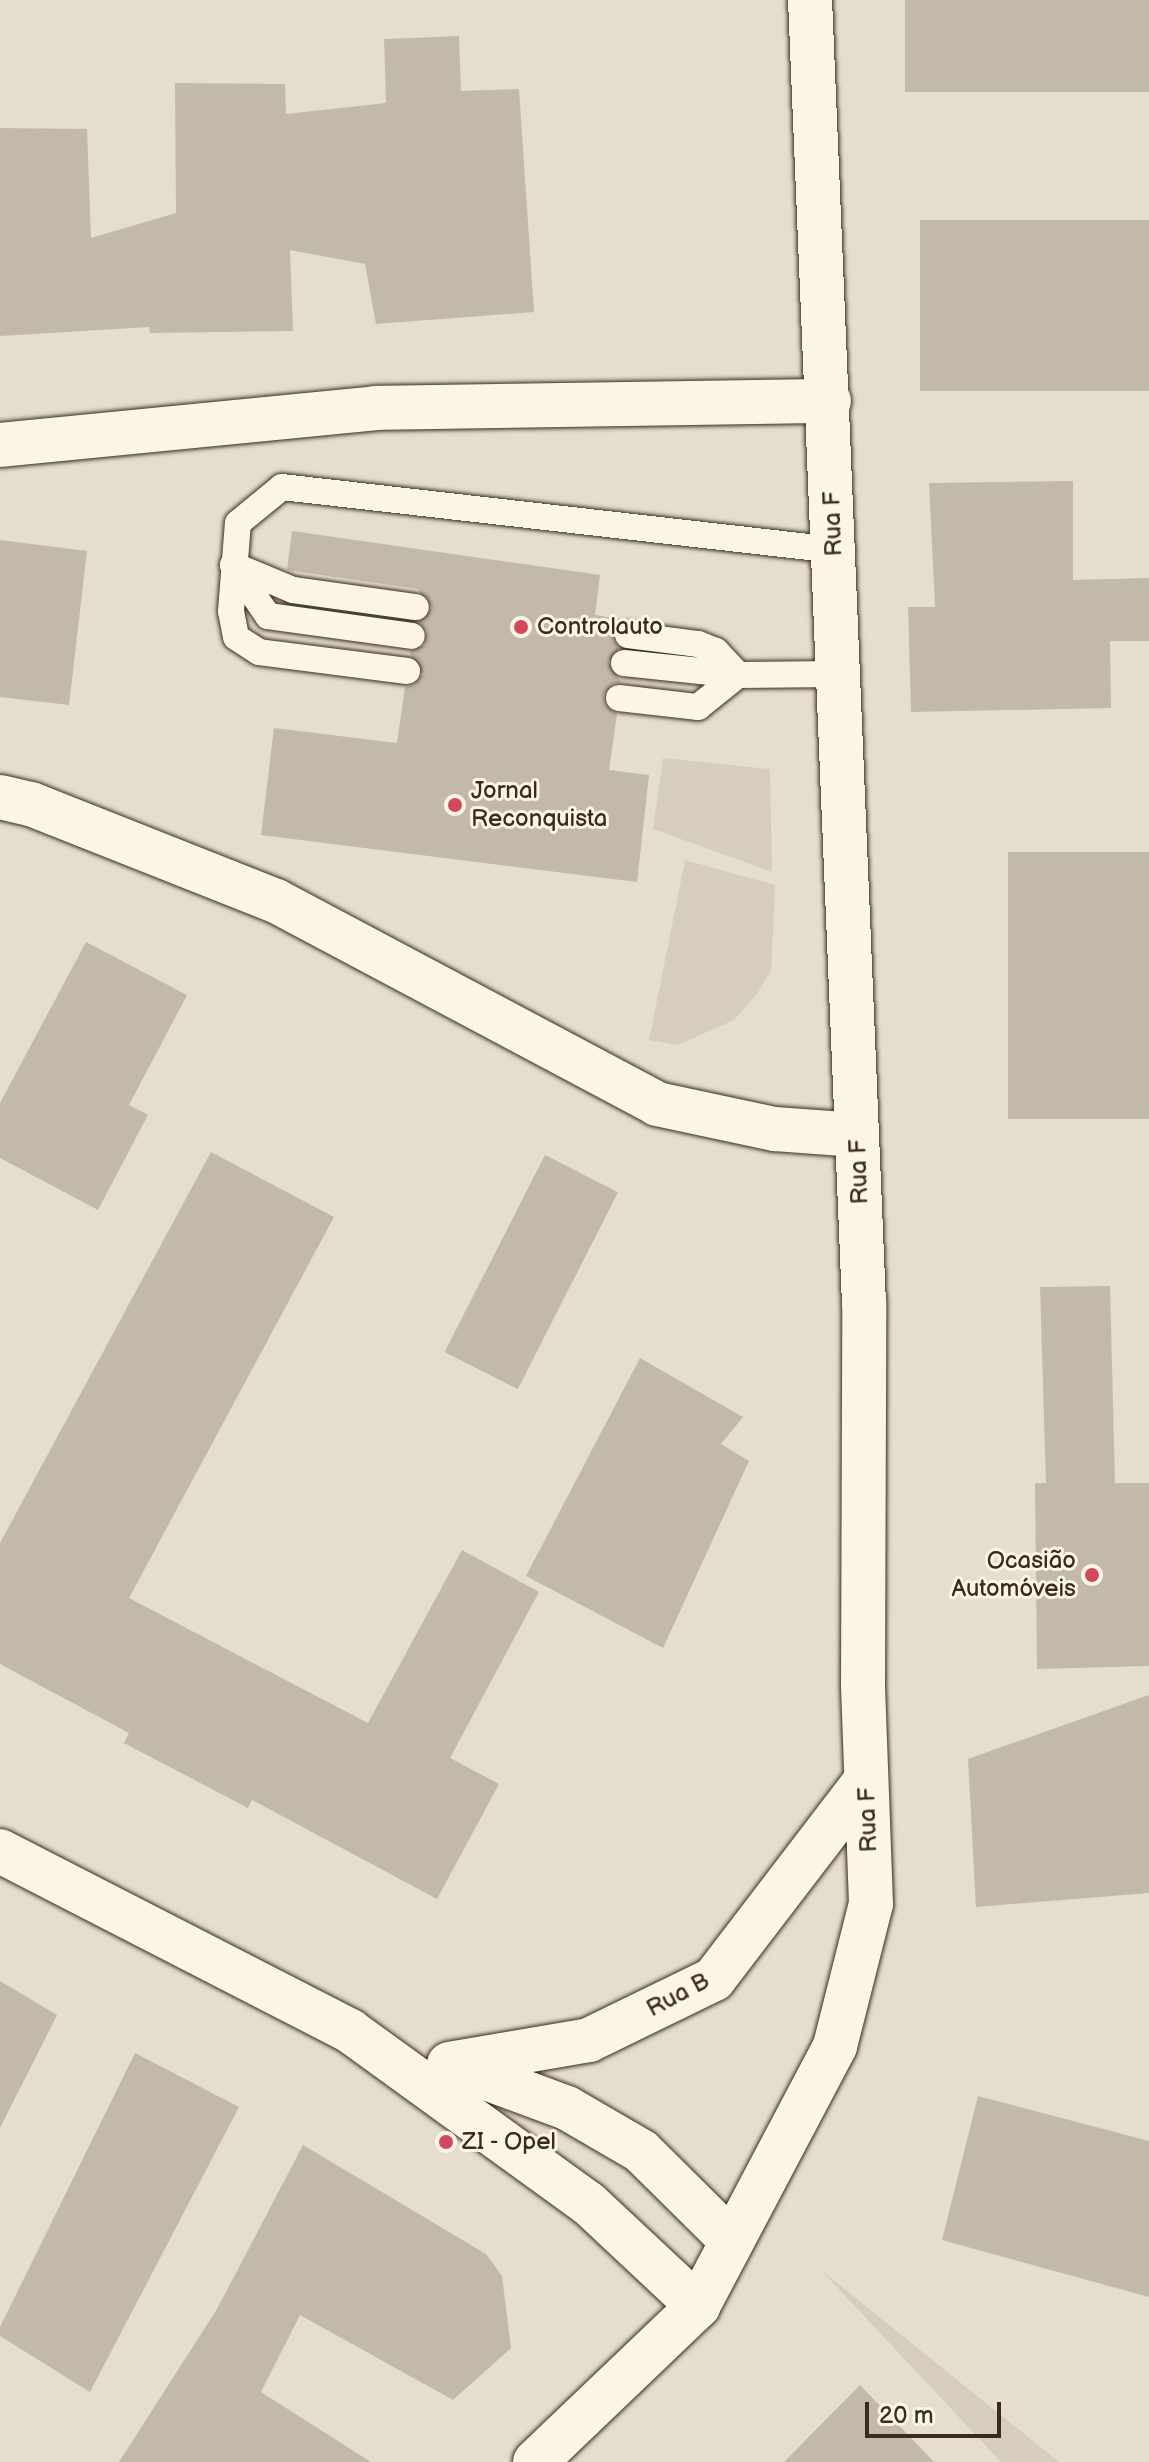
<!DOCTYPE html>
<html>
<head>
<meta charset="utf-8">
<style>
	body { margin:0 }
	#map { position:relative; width:1149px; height:2462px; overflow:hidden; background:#f4eddd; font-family:"Balsamiq Sans",sans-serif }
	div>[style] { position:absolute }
	.built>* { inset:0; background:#e5ddce; transform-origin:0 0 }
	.green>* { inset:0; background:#d6cdbd }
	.building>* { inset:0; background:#c3b9aa; transform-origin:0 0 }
	.roads { filter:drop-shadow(0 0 2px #3b2a1e) drop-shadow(0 0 2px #3b2a1e) }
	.lane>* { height:26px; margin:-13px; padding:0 13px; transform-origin:13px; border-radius:13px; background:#fcf5e5 }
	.street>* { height:44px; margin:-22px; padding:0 22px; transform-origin:22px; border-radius:22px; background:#fcf5e5 }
	.dots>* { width:22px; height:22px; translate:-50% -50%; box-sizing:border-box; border:4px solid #fcf5e5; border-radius:50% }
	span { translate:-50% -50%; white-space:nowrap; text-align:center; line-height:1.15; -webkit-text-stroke:6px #fcf5e5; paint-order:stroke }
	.street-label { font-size:24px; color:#3b2a1e }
	.poi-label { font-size:24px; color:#3b2a1e }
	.left { translate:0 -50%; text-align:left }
	.right { translate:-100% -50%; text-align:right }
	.scale { position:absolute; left:865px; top:2402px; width:136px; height:36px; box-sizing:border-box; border:4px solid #3b2a1e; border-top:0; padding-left:10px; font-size:24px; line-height:28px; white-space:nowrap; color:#3b2a1e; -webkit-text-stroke:6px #fcf5e5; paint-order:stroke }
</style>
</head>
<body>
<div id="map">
	<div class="built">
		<div style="left:0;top:0;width:1149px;height:2462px"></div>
	</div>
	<div class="green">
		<div style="clip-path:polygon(663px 758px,770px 769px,772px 872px,653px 829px)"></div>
		<div style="clip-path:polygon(685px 860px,775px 885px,773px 932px,771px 970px,757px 994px,734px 1020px,678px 1045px,649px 1040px)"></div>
		<div style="clip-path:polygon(821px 2270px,1059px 2462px,1001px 2462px)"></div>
	</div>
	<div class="building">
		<div style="left:905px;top:0;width:244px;height:92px"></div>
		<div style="clip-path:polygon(459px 36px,461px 91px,519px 89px,534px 312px,376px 324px,365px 264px,290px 250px,293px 331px,150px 333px,149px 327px,0 336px,0 128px,87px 129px,91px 238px,176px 213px,175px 83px,285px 84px,286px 114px,386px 103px,384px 39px)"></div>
		<div style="left:1149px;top:220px;width:171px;height:229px;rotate:90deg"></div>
		<div style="clip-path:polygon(1073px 481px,1073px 580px,1149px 578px,1149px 641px,1110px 641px,1111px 708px,911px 712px,908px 607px,935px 607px,929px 483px)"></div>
		<div style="clip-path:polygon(292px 531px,600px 575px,595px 615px,627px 620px,615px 626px,613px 640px,619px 648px,608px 662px,621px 682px,612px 684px,603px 695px,605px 705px,617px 714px,609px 770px,649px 775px,637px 882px,261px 835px,274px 728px,397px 743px,405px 687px,414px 685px,423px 674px,409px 652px,425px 645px,427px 631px,419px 622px,432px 608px,418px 589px,287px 570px)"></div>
		<div style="clip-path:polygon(0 540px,87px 551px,69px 705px,0 697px)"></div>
		<div style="left:1149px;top:852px;width:267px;height:141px;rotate:90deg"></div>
		<div style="clip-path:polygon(86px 942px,187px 995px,129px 1105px,148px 1115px,98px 1210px,0 1158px,0 1103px)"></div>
		<div style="clip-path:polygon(211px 1152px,334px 1217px,129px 1598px,368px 1723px,462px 1550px,539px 1592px,450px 1758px,499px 1784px,437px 1899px,252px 1800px,248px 1808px,124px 1743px,129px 1733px,0 1664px,0 1543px)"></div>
		<div style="left:545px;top:1155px;width:82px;height:221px;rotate:27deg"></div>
		<div style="clip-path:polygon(1110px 1286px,1115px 1483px,1149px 1483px,1149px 1666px,1037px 1669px,1035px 1483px,1046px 1483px,1040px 1287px)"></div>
		<div style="clip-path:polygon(640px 1358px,743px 1417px,721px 1444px,749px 1461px,663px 1648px,526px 1576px)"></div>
		<div style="clip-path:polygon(1149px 1695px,1149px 1893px,976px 1907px,968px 1759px)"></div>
		<div style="clip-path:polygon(0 1981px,57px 2015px,0 2128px)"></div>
		<div style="clip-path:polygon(135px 2053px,239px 2107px,90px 2392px,0 2336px,0 2327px)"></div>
		<div style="clip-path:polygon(978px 2096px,1149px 2141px,1149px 2297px,942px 2240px)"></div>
		<div style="clip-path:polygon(303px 2145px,486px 2254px,502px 2276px,511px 2348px,453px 2400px,300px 2315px,261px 2392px,371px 2462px,119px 2462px,217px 2309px)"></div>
		<div style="clip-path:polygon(860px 2385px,934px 2462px,784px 2462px)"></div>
	</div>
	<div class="roads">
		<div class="lane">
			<div style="left:233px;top:565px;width:62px;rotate:55.5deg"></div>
			<div style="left:268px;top:616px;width:145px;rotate:7.9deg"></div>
			<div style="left:233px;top:565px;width:65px;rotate:22.6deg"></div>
			<div style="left:293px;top:590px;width:124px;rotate:7.9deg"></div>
			<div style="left:628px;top:635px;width:71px;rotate:7.3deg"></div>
			<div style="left:698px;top:644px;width:19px;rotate:21deg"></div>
			<div style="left:716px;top:651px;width:33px;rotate:47deg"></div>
			<div style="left:738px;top:675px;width:100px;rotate:-0.6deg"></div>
			<div style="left:624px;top:663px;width:115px;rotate:6deg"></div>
			<div style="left:407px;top:671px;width:149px;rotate:-172.7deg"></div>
			<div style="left:259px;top:652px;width:27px;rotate:-147deg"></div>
			<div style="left:236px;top:637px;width:26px;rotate:-101deg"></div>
			<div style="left:231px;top:611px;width:88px;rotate:-85.5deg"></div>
			<div style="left:238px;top:523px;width:57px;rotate:-39.3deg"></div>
			<div style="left:282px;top:487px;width:557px;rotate:6.5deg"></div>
			<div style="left:619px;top:698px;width:80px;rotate:6.5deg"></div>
			<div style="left:698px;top:707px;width:51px;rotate:-38.7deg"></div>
		</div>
		<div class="street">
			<div style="left:0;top:445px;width:377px;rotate:-5.6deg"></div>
			<div style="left:375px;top:408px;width:454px;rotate:-0.9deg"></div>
			<div style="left:0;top:797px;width:32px;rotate:13deg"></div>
			<div style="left:31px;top:804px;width:264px;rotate:21.6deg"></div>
			<div style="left:276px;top:901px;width:432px;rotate:28deg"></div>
			<div style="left:657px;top:1104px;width:121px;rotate:12deg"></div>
			<div style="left:775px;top:1129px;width:82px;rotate:4.2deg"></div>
			<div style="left:0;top:1851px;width:394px;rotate:27.2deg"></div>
			<div style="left:350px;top:2031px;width:294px;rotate:35.9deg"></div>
			<div style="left:588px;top:2203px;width:151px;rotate:43.1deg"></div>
			<div style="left:449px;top:2064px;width:142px;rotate:-9.7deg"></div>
			<div style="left:589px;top:2040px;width:139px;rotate:-26deg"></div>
			<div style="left:714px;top:1979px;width:250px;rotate:-52.6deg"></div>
			<div style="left:451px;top:2065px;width:124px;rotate:20.3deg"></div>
			<div style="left:567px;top:2108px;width:86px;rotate:30.2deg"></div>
			<div style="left:641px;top:2151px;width:128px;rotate:44.7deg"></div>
			<div style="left:535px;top:2462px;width:226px;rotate:-43.7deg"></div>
			<div style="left:698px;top:2306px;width:294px;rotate:-62.2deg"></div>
			<div style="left:835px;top:2046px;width:146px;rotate:-75.8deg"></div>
			<div style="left:871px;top:1904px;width:219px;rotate:-92.1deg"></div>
			<div style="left:863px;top:1685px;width:381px;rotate:-89.8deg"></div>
			<div style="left:864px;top:1304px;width:1305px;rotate:-92.37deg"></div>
		</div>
	</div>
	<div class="dots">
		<div style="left:521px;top:627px;background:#d1495b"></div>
		<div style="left:455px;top:805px;background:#d1495b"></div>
		<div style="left:1092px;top:1575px;background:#d1495b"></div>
		<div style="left:446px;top:2142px;background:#d1495b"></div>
	</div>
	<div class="street-label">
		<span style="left:833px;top:524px;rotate:-92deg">Rua F</span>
		<span style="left:859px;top:1172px;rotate:-92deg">Rua F</span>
		<span style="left:868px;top:1820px;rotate:-92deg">Rua F</span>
		<span style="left:678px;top:1995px;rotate:-28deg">Rua B</span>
	</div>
	<div class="poi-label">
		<span class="left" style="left:537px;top:627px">Controlauto</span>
		<span class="left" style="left:471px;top:805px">Jornal<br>Reconquista</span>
		<span class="right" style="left:1076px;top:1575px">Ocasião<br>Automóveis</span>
		<span class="left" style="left:462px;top:2142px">ZI - Opel</span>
	</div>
	<div class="scale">20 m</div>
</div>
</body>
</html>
